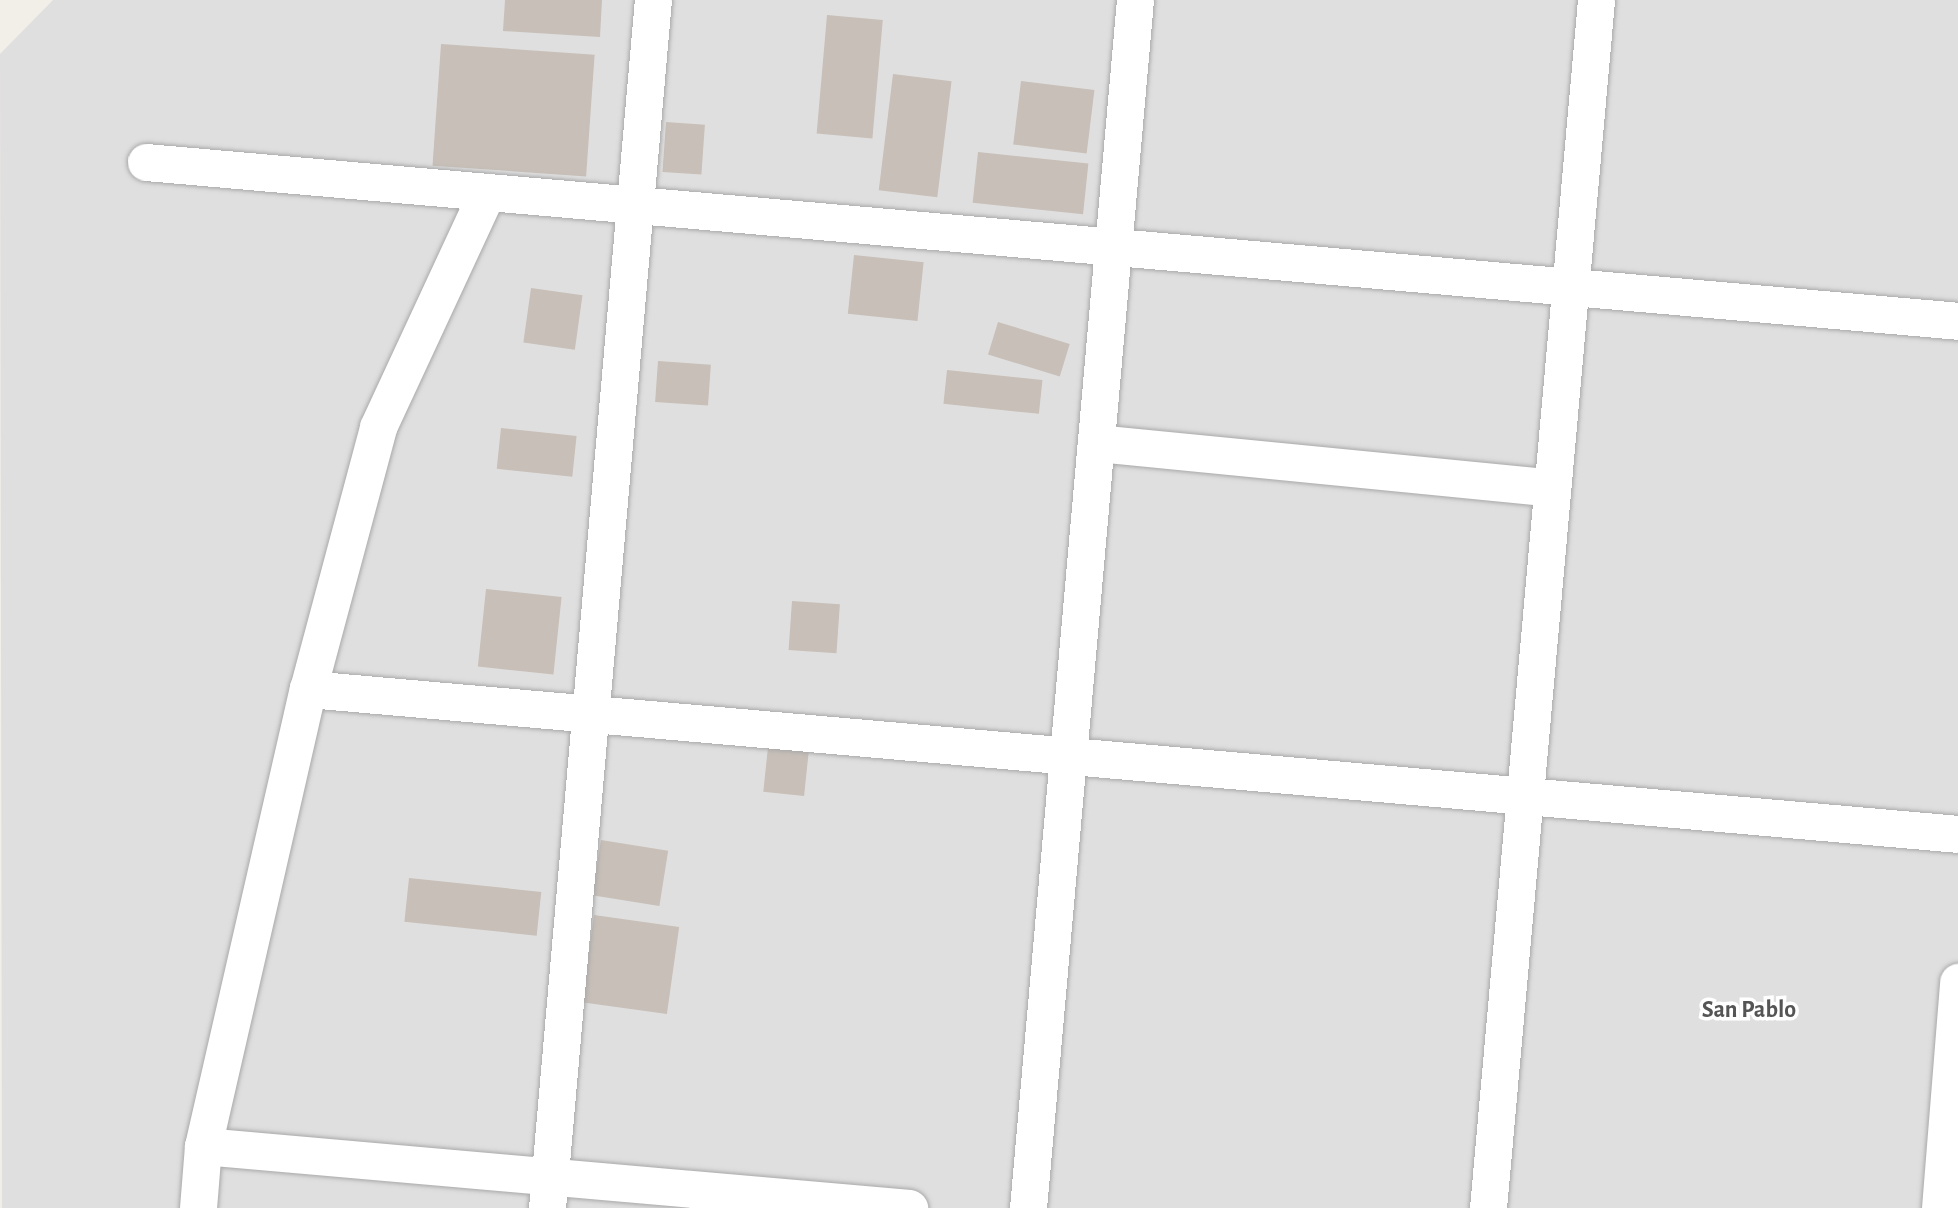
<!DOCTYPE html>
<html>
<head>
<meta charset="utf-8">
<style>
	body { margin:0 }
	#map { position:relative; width:1958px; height:1208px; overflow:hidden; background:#f2efe9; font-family:"Alegreya Sans",sans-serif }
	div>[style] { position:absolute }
	.residential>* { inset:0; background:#e0dfdf }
	.building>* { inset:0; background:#c7bfb8; transform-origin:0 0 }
	.roads { filter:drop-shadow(0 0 2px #a9a9a9) drop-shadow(0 0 2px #a9a9a9) }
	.minor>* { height:37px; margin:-18.5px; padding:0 18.5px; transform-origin:18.5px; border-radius:18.5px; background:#fff }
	span { translate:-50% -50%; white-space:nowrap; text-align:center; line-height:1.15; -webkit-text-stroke:7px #fff; paint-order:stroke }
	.quarter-label { font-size:24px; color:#555; font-weight:700 }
</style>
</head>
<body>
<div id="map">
	<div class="residential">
		<div style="clip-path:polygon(53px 0,1958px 0,1958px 1208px,2px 1208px,0 54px)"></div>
	</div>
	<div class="building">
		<div style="clip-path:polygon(505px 0,602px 0,600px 37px,503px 31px)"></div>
		<div style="left:827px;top:15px;width:56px;height:119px;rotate:5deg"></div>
		<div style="left:441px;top:44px;width:154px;height:122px;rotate:4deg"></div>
		<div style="left:893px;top:74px;width:59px;height:117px;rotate:7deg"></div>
		<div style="left:1021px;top:81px;width:74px;height:64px;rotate:7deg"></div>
		<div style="left:666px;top:122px;width:39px;height:50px;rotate:4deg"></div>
		<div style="left:978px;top:152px;width:111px;height:51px;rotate:6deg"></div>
		<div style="left:854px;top:255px;width:70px;height:59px;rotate:6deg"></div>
		<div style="left:531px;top:288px;width:52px;height:55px;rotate:8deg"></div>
		<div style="left:998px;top:322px;width:75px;height:34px;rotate:17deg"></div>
		<div style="left:658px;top:361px;width:53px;height:41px;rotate:4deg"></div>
		<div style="left:947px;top:370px;width:96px;height:34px;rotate:6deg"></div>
		<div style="left:501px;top:428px;width:76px;height:41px;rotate:6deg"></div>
		<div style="left:486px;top:589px;width:76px;height:78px;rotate:6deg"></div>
		<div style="left:792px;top:601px;width:48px;height:49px;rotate:4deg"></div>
		<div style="left:768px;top:747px;width:41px;height:45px;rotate:6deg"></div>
		<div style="left:601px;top:840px;width:68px;height:56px;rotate:9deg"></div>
		<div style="left:409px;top:878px;width:133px;height:44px;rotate:6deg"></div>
		<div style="left:594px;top:915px;width:86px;height:88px;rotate:8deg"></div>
	</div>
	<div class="roads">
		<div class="minor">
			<div style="left:146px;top:162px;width:1819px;rotate:5.01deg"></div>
			<div style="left:1096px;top:443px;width:458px;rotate:5.6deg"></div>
			<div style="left:308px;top:689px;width:1656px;rotate:5.02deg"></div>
			<div style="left:203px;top:1146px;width:709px;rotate:5.02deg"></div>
			<div style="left:198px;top:1208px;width:62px;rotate:-85.4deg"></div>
			<div style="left:203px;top:1146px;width:469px;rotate:-77.1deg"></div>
			<div style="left:308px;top:689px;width:271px;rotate:-75deg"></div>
			<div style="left:378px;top:427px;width:259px;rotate:-65.1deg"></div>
			<div style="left:547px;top:1208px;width:1213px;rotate:-84.99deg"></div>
			<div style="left:1028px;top:1208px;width:1213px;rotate:-84.94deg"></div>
			<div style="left:1488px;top:1208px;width:1213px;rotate:-84.89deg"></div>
			<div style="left:1940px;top:1208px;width:227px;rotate:-85.4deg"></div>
		</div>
	</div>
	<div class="quarter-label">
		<span style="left:1749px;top:1011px">San Pablo</span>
	</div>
</div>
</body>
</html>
